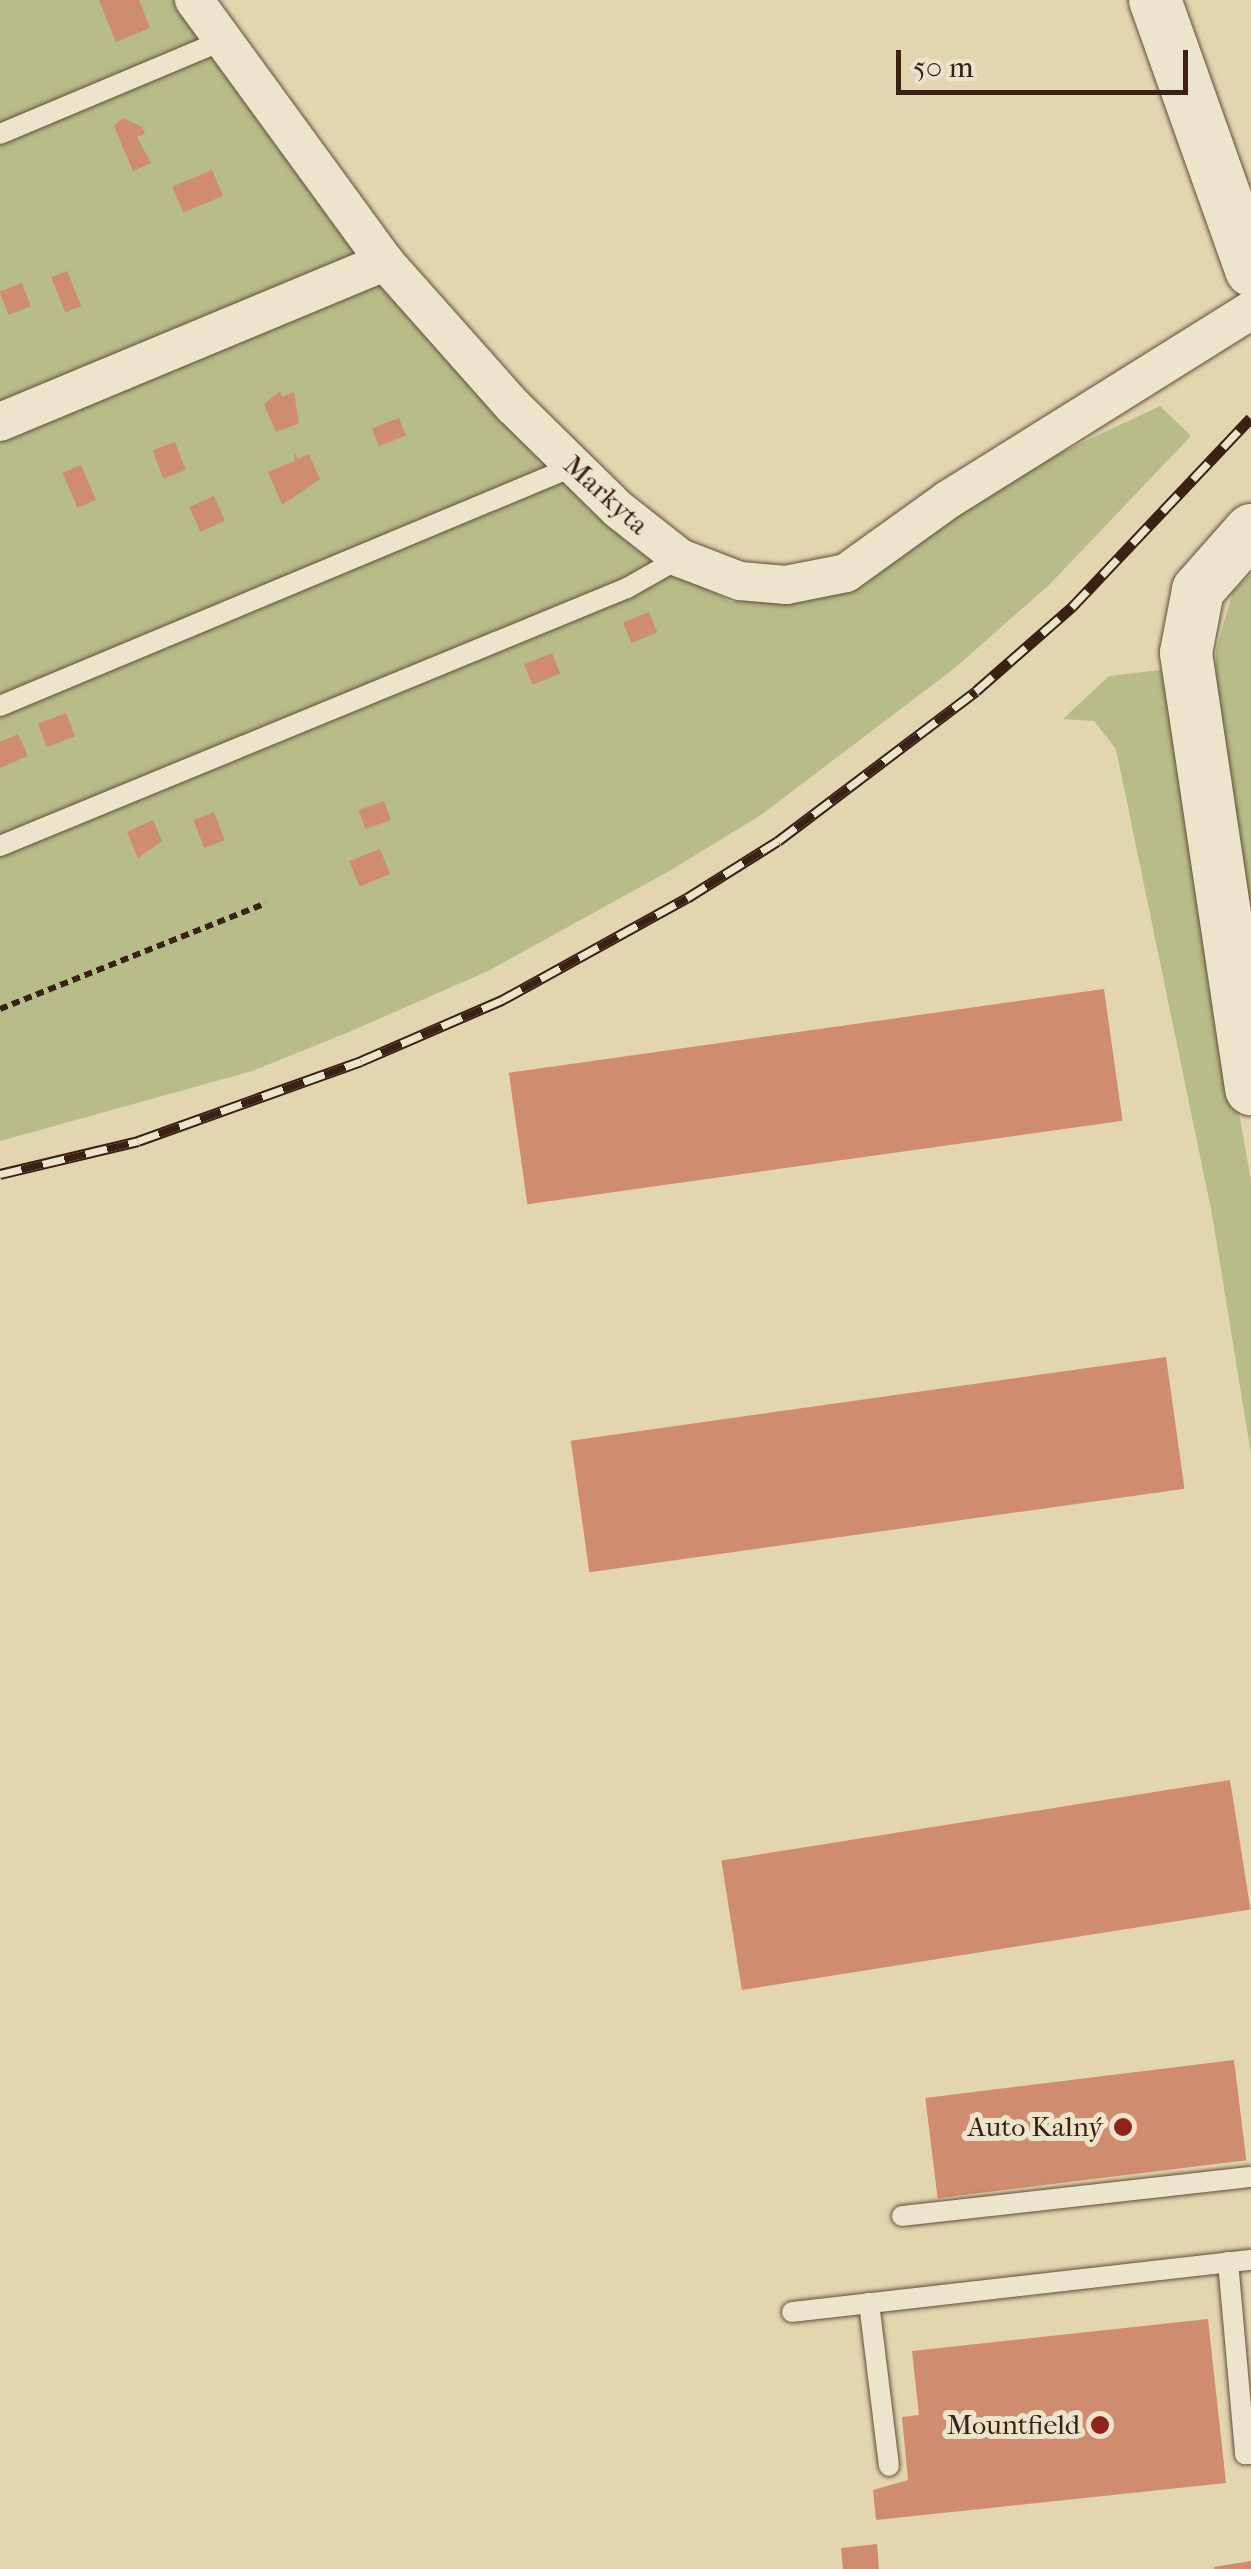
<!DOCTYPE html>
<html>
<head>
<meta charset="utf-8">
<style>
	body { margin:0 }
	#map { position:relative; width:1251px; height:2569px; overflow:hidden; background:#e3d5b0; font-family:"IM FELL French Canon",serif }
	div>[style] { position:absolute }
	.green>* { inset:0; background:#b7bc88 }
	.building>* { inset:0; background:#cf8c6f; transform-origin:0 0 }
	.path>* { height:6px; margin-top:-3px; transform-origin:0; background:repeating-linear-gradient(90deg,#3a2113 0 8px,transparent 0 13px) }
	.roads { filter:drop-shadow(0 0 2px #644e3a) drop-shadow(0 0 2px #644e3a) }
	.lane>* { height:20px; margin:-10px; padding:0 10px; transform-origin:10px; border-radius:10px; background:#ede4cc }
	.street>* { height:38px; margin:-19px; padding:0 19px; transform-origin:19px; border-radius:19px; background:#ede4cc }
	.secondary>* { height:52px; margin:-26px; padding:0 26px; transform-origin:26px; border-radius:26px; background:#ede4cc }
	.rail>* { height:11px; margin-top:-5.5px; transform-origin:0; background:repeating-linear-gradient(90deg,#ede4cc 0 22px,#3a2113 0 44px); box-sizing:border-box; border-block:2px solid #3a2113 }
	.dots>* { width:28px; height:28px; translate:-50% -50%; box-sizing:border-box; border:5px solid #ede4cc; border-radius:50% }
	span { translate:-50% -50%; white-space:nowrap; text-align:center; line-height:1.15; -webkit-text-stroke:10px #ede4cc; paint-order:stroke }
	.street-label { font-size:28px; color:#3a2113 }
	.poi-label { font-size:28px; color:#3a2113 }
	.right { translate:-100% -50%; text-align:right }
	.scale { position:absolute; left:896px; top:50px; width:292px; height:45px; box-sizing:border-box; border:5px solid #3a2113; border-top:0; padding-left:12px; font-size:30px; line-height:35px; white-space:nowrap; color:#3a2113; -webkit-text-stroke:8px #ede4cc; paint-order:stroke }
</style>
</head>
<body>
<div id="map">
	<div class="green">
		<div style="clip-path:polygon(0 0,194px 0,649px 556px,731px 602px,812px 595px,1024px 470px,1160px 406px,1191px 436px,1049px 585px,956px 667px,761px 815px,671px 870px,488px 971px,349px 1032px,252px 1071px,0 1141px)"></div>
		<div style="clip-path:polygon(1251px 574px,1251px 945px,1214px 731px,1216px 651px,1233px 591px)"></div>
		<div style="clip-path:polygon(1161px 670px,1251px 1181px,1251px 1454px,1212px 1214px,1116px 749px,1094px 721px,1063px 719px,1109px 676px)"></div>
	</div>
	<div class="building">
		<div style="clip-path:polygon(99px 0,139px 0,150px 28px,116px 42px)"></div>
		<div style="clip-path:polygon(123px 118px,142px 127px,145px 134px,137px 137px,151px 163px,133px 171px,114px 126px)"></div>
		<div style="left:212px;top:170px;width:28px;height:43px;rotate:67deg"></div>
		<div style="left:67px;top:271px;width:38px;height:17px;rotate:68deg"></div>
		<div style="left:22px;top:283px;width:25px;height:24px;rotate:69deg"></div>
		<div style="clip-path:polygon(280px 391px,282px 397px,294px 392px,299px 423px,276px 432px,264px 404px)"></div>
		<div style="left:399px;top:418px;width:19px;height:29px;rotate:69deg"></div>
		<div style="left:175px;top:442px;width:30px;height:24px;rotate:69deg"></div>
		<div style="clip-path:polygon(294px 453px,298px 459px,309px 454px,320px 479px,282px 505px,268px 472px,295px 461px)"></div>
		<div style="left:81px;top:465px;width:38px;height:20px;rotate:67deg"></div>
		<div style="left:214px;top:496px;width:27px;height:27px;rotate:66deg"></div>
		<div style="left:649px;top:612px;width:22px;height:28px;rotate:68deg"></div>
		<div style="left:552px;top:653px;width:22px;height:30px;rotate:68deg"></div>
		<div style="left:66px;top:713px;width:25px;height:30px;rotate:69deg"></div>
		<div style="clip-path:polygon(18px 734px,28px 756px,0 768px,0 742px)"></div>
		<div style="left:384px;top:801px;width:20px;height:27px;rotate:70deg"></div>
		<div style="left:214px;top:812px;width:30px;height:22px;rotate:69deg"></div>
		<div style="clip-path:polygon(153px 820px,162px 841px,138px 858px,127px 832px)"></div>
		<div style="left:380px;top:849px;width:27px;height:33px;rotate:68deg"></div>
		<div style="left:1104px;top:989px;width:133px;height:601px;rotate:82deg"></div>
		<div style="left:1166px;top:1357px;width:133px;height:601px;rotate:82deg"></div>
		<div style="left:1230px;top:1780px;width:131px;height:515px;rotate:81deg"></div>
		<div style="left:1234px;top:2060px;width:101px;height:311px;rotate:83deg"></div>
		<div style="clip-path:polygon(1208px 2319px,1226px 2483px,876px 2520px,873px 2490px,908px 2480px,902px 2417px,919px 2415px,912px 2351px)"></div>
		<div style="clip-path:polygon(877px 2544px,879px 2569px,843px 2569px,841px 2548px)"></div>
		<div style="clip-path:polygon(1251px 2561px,1251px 2569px,1214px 2569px,1214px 2567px)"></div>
	</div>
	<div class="path">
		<div style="left:0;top:1009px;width:286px;rotate:-21.7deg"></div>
	</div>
	<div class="roads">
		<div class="lane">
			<div style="left:0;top:134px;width:245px;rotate:-22.8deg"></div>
			<div style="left:0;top:706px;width:620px;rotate:-22.68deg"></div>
			<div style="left:0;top:846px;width:678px;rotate:-22.37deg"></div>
			<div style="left:627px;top:588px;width:61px;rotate:-29.5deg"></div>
			<div style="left:902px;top:2216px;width:351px;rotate:-6.4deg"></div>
			<div style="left:1228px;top:2262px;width:193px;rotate:84.9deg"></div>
			<div style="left:1245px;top:2454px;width:6px"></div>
			<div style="left:869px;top:2303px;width:164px;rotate:83deg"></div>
			<div style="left:792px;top:2312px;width:462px;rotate:-6.5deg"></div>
		</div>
		<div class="street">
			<div style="left:194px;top:0;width:324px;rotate:53.9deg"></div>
			<div style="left:385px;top:262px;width:193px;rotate:48.4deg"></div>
			<div style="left:513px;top:406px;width:148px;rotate:44.5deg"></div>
			<div style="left:619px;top:510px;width:78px;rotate:38.2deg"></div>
			<div style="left:680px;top:558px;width:64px;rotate:21deg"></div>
			<div style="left:740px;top:581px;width:46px;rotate:5deg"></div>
			<div style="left:786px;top:585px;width:61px;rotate:-11.3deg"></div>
			<div style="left:846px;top:573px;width:127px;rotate:-35.7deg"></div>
			<div style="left:949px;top:499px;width:356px;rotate:-32deg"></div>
			<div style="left:0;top:422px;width:417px;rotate:-22.6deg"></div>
		</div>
		<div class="secondary">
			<div style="left:1155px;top:0;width:287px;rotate:70.4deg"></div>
			<div style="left:1251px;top:530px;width:80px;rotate:131.5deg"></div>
			<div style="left:1198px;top:590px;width:64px;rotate:100.8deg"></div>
			<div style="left:1186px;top:653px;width:441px;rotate:81.5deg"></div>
		</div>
	</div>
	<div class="rail">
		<div style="left:0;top:1174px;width:142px;rotate:-13.4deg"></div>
		<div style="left:138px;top:1141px;width:237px;rotate:-19.7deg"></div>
		<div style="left:361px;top:1061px;width:154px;rotate:-23.4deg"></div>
		<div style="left:502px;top:1000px;width:211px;rotate:-28.9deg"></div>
		<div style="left:687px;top:898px;width:107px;rotate:-32.1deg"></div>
		<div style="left:778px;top:841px;width:248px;rotate:-37.1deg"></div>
		<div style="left:976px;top:691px;width:128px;rotate:-41.2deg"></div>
		<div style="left:1072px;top:607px;width:260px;rotate:-46.6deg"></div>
	</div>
	<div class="dots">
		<div style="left:1123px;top:2127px;background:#8f2418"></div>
		<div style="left:1100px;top:2425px;background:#8f2418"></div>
	</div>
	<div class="street-label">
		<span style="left:606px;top:495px;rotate:42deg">Markyta</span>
	</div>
	<div class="poi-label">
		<span class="right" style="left:1103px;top:2127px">Auto Kalný</span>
		<span class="right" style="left:1080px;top:2425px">Mountfield</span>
	</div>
	<div class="scale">50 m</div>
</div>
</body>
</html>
